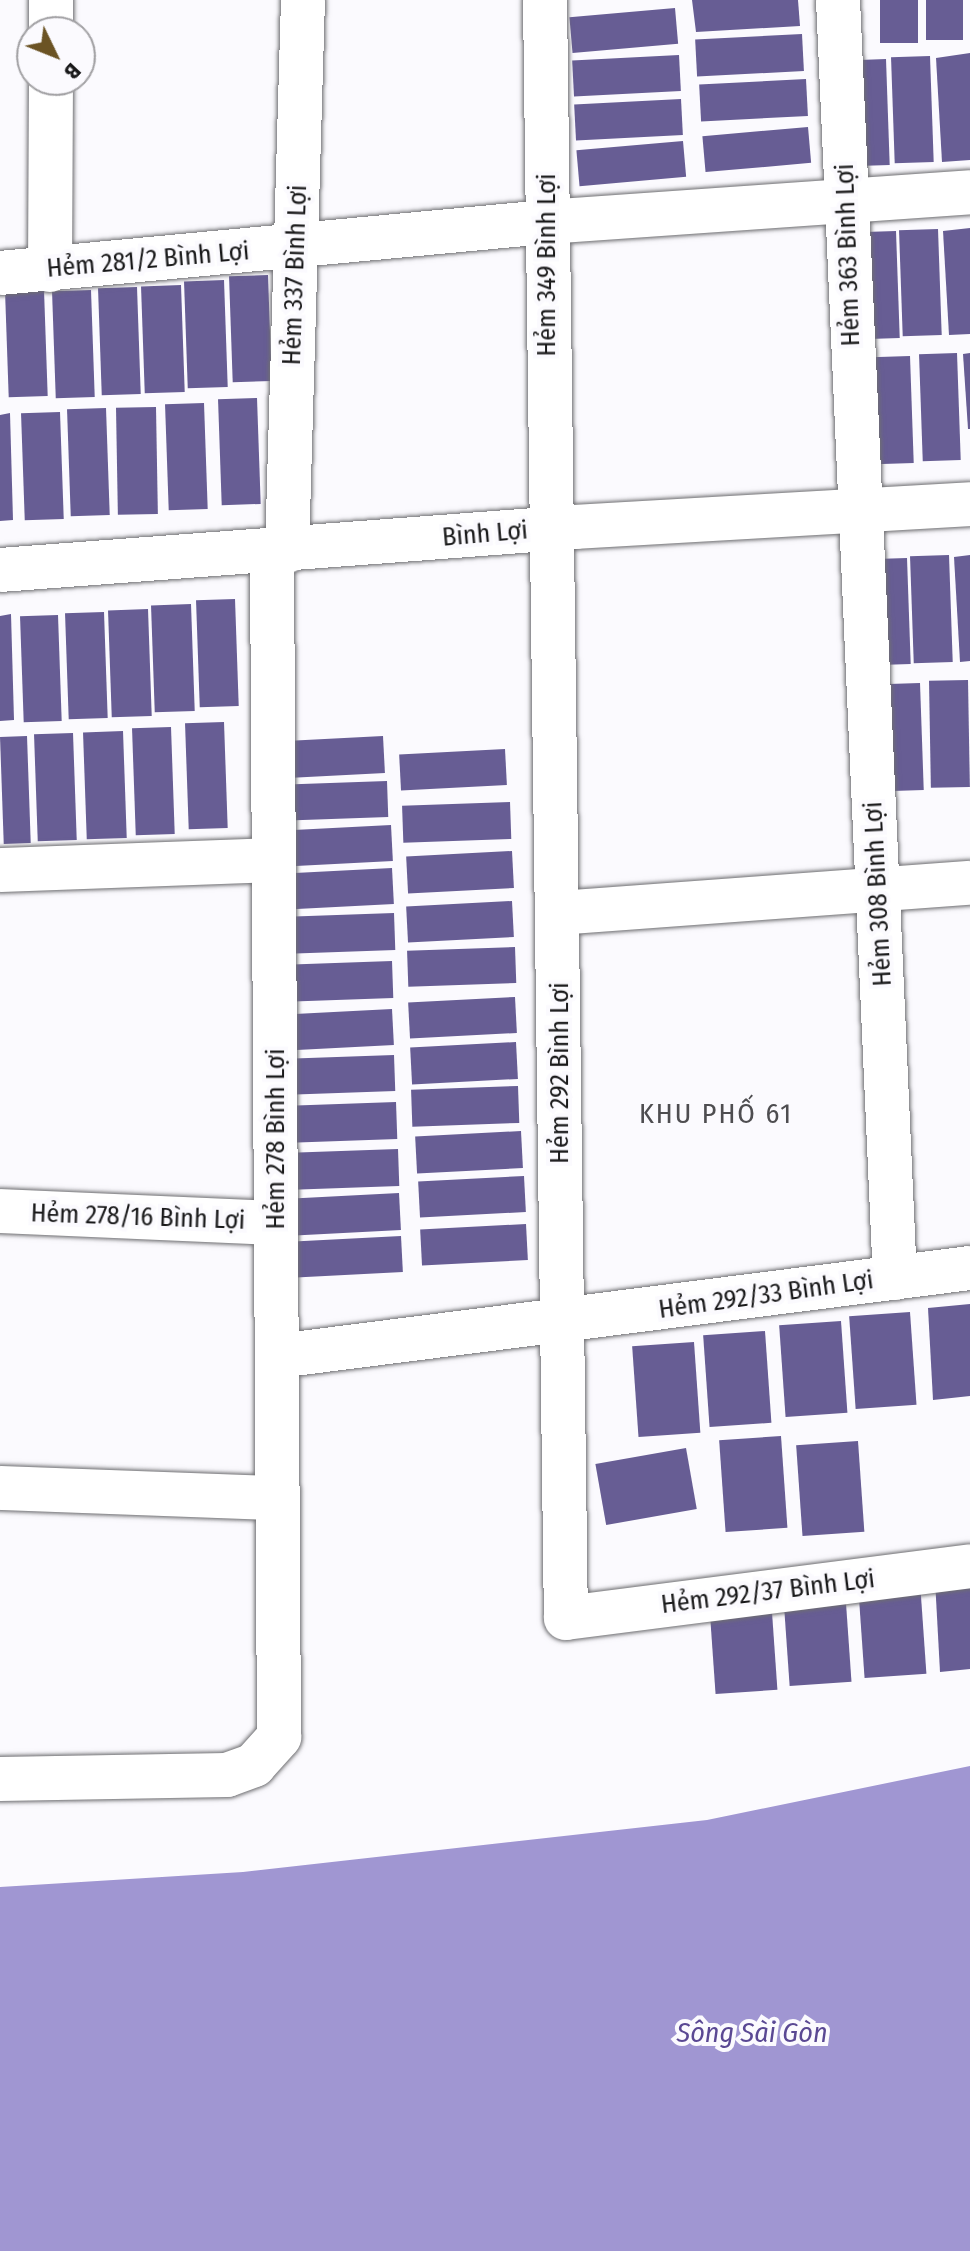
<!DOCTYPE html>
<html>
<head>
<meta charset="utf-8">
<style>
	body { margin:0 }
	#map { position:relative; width:970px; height:2251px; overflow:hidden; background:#fbfafe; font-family:"Fira Sans Condensed",sans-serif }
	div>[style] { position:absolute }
	.water>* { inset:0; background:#a096d2 }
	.building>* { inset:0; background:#675d94; transform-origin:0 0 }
	.roads { filter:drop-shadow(0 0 2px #6e6e71) drop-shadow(0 0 2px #6e6e71) }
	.minor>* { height:44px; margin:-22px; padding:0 22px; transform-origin:22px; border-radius:22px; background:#fff }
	span { translate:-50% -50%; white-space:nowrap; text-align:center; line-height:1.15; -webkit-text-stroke:8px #fbfafe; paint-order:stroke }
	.street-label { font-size:26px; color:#19191a }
	.neighbourhood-label { font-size:28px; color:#4e4d50; letter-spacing:2px }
	.water-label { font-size:28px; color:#5a4893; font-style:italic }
	.north { position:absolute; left:16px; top:16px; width:80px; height:80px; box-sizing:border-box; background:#fbfafe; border:2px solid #a1a0a3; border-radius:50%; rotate:133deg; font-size:22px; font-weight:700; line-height:32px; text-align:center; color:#19191a }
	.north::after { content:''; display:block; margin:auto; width:28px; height:36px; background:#6b5324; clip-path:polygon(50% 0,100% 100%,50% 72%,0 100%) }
</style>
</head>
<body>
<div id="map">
	<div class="water">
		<div style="clip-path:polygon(970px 1766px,970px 2251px,0 2251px,0 1887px,243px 1872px,707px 1820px)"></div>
	</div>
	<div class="building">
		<div style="clip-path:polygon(692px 0,798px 0,800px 26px,696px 32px)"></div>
		<div style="left:880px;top:0;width:38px;height:43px"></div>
		<div style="left:926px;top:0;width:37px;height:40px"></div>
		<div style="left:675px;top:8px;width:36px;height:106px;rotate:85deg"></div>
		<div style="left:802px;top:34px;width:37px;height:107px;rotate:87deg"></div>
		<div style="clip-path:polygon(970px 53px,970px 160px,942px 162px,936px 58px)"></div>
		<div style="left:679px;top:55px;width:36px;height:107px;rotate:87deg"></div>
		<div style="left:930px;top:56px;width:106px;height:39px;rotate:88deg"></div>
		<div style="left:886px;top:59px;width:106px;height:40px;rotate:88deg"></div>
		<div style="left:806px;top:79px;width:37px;height:107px;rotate:87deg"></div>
		<div style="left:681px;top:99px;width:36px;height:107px;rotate:87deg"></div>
		<div style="left:808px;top:127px;width:36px;height:106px;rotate:85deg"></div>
		<div style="left:683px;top:141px;width:36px;height:107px;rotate:85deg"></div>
		<div style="clip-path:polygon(970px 228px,970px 334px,949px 335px,943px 231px)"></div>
		<div style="left:938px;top:229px;width:106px;height:39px;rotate:88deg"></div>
		<div style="left:896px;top:231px;width:107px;height:39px;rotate:88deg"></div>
		<div style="left:268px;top:275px;width:106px;height:39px;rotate:88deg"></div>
		<div style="left:224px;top:280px;width:107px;height:40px;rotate:88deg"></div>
		<div style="left:181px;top:285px;width:107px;height:40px;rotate:88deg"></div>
		<div style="left:137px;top:287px;width:107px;height:39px;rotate:88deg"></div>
		<div style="left:44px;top:290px;width:106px;height:39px;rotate:88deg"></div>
		<div style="left:91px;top:290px;width:107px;height:39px;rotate:88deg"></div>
		<div style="left:957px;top:353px;width:107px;height:38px;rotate:88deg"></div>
		<div style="clip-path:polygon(970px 353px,970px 429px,968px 429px,963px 354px)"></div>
		<div style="left:910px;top:356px;width:107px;height:39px;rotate:88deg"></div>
		<div style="left:257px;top:398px;width:106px;height:39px;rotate:88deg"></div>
		<div style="left:204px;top:403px;width:106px;height:39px;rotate:88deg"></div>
		<div style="left:156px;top:407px;width:107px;height:40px;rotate:89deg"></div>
		<div style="left:106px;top:408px;width:107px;height:39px;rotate:88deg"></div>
		<div style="left:60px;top:412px;width:107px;height:39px;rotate:88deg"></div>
		<div style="clip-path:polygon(10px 413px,13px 520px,0 521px,0 415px)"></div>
		<div style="left:949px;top:555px;width:107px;height:39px;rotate:88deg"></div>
		<div style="clip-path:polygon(970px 555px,970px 661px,960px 662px,954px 557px)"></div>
		<div style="left:907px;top:558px;width:106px;height:39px;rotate:88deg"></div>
		<div style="left:235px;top:599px;width:107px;height:39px;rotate:88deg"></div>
		<div style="left:191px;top:604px;width:107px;height:40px;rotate:88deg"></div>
		<div style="left:148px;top:609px;width:107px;height:40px;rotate:88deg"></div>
		<div style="left:104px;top:612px;width:106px;height:39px;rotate:88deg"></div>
		<div style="clip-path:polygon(11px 614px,14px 720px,0 721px,0 616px)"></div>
		<div style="left:58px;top:615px;width:106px;height:38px;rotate:88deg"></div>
		<div style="left:968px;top:680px;width:107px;height:39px;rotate:89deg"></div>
		<div style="left:920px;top:683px;width:107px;height:39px;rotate:88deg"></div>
		<div style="left:224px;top:722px;width:106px;height:39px;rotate:88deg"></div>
		<div style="left:171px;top:727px;width:107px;height:39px;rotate:88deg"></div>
		<div style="left:123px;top:731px;width:107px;height:40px;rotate:88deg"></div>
		<div style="left:73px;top:733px;width:107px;height:39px;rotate:88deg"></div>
		<div style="left:27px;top:736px;width:107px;height:27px;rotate:88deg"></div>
		<div style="left:383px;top:736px;width:37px;height:107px;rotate:87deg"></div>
		<div style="left:505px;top:749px;width:36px;height:106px;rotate:87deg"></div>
		<div style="left:387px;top:781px;width:36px;height:107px;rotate:88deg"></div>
		<div style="left:510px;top:802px;width:37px;height:108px;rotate:88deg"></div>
		<div style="left:391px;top:825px;width:36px;height:107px;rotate:87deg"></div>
		<div style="left:512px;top:851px;width:37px;height:106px;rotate:87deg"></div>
		<div style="left:392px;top:868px;width:36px;height:107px;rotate:87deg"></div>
		<div style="left:512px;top:901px;width:36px;height:106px;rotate:87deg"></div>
		<div style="left:394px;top:913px;width:37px;height:107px;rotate:88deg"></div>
		<div style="left:515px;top:947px;width:36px;height:108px;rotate:88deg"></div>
		<div style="left:392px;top:961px;width:37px;height:107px;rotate:88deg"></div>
		<div style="left:515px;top:997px;width:36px;height:107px;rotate:87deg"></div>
		<div style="left:392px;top:1009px;width:36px;height:107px;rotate:87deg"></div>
		<div style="left:516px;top:1042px;width:37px;height:106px;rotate:87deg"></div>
		<div style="left:394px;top:1055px;width:36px;height:107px;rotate:88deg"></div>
		<div style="left:518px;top:1086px;width:37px;height:107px;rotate:88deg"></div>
		<div style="left:396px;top:1102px;width:37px;height:107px;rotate:88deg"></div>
		<div style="left:521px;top:1131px;width:37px;height:106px;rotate:87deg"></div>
		<div style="left:398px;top:1149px;width:37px;height:107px;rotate:88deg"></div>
		<div style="left:524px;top:1176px;width:36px;height:106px;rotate:87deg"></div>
		<div style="left:399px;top:1193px;width:37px;height:106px;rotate:87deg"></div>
		<div style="left:526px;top:1224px;width:36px;height:106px;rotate:87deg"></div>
		<div style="left:401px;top:1236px;width:36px;height:107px;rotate:87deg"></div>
		<div style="clip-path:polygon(970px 1304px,970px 1396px,933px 1400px,928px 1308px)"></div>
		<div style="left:910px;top:1312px;width:93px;height:61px;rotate:86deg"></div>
		<div style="left:841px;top:1321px;width:92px;height:62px;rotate:86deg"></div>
		<div style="left:765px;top:1331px;width:92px;height:62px;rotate:86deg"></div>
		<div style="left:694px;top:1342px;width:91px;height:62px;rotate:86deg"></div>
		<div style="left:781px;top:1436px;width:92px;height:62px;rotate:86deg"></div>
		<div style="left:858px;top:1441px;width:91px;height:62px;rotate:86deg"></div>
		<div style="left:686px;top:1448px;width:62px;height:92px;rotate:80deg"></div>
		<div style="clip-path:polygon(970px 1577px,970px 1669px,940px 1672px,935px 1580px)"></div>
		<div style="left:920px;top:1582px;width:92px;height:62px;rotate:86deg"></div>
		<div style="left:845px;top:1589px;width:93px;height:62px;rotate:86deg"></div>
		<div style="left:771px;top:1598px;width:92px;height:62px;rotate:86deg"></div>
	</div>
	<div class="roads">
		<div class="minor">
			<div style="left:545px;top:0;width:1618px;rotate:89.26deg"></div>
			<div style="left:566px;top:1618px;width:407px;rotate:-7.3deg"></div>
			<div style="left:838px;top:0;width:1279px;rotate:87.45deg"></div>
			<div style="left:51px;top:32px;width:32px;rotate:-90deg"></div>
			<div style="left:50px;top:270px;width:190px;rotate:-89.7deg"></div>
			<div style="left:0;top:273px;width:548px;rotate:-5.34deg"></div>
			<div style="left:546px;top:222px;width:425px;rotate:-4deg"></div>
			<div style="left:287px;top:551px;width:551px;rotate:-88.34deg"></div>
			<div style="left:0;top:570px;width:576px;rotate:-4.28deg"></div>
			<div style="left:574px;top:527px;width:397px;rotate:-3.3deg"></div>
			<div style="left:0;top:870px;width:274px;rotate:-2.1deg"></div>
			<div style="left:558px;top:913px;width:413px;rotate:-4.2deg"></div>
			<div style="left:0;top:1211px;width:276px;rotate:2.5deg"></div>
			<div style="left:278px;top:1356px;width:698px;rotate:-7.25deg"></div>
			<div style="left:0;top:1488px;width:277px;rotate:2.1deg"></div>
			<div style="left:0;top:1779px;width:227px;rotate:-1deg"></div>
			<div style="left:227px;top:1775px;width:29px;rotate:-20deg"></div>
			<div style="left:254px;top:1765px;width:38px;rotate:-48deg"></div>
			<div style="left:279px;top:1737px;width:1185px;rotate:-90.34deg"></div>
		</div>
	</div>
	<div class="street-label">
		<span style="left:848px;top:255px;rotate:-92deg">Hẻm 363 Bình Lợi</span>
		<span style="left:148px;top:260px;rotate:-5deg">Hẻm 281/2 Bình Lợi</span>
		<span style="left:547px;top:265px;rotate:-90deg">Hẻm 349 Bình Lợi</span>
		<span style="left:295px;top:275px;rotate:-88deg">Hẻm 337 Bình Lợi</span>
		<span style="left:485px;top:534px;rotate:-5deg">Bình Lợi</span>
		<span style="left:878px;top:894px;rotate:-93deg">Hẻm 308 Bình Lợi</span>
		<span style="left:560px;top:1073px;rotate:-90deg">Hẻm 292 Bình Lợi</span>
		<span style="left:276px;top:1139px;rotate:-90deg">Hẻm 278 Bình Lợi</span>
		<span style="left:138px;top:1217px;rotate:2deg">Hẻm 278/16 Bình Lợi</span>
		<span style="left:766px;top:1295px;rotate:-8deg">Hẻm 292/33 Bình Lợi</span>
		<span style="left:768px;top:1592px;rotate:-7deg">Hẻm 292/37 Bình Lợi</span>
	</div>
	<div class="neighbourhood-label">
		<span style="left:716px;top:1114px">KHU PHỐ 61</span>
	</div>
	<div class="water-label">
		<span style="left:752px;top:2033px">Sông Sài Gòn</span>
	</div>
	<div class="north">B</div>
</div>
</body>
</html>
